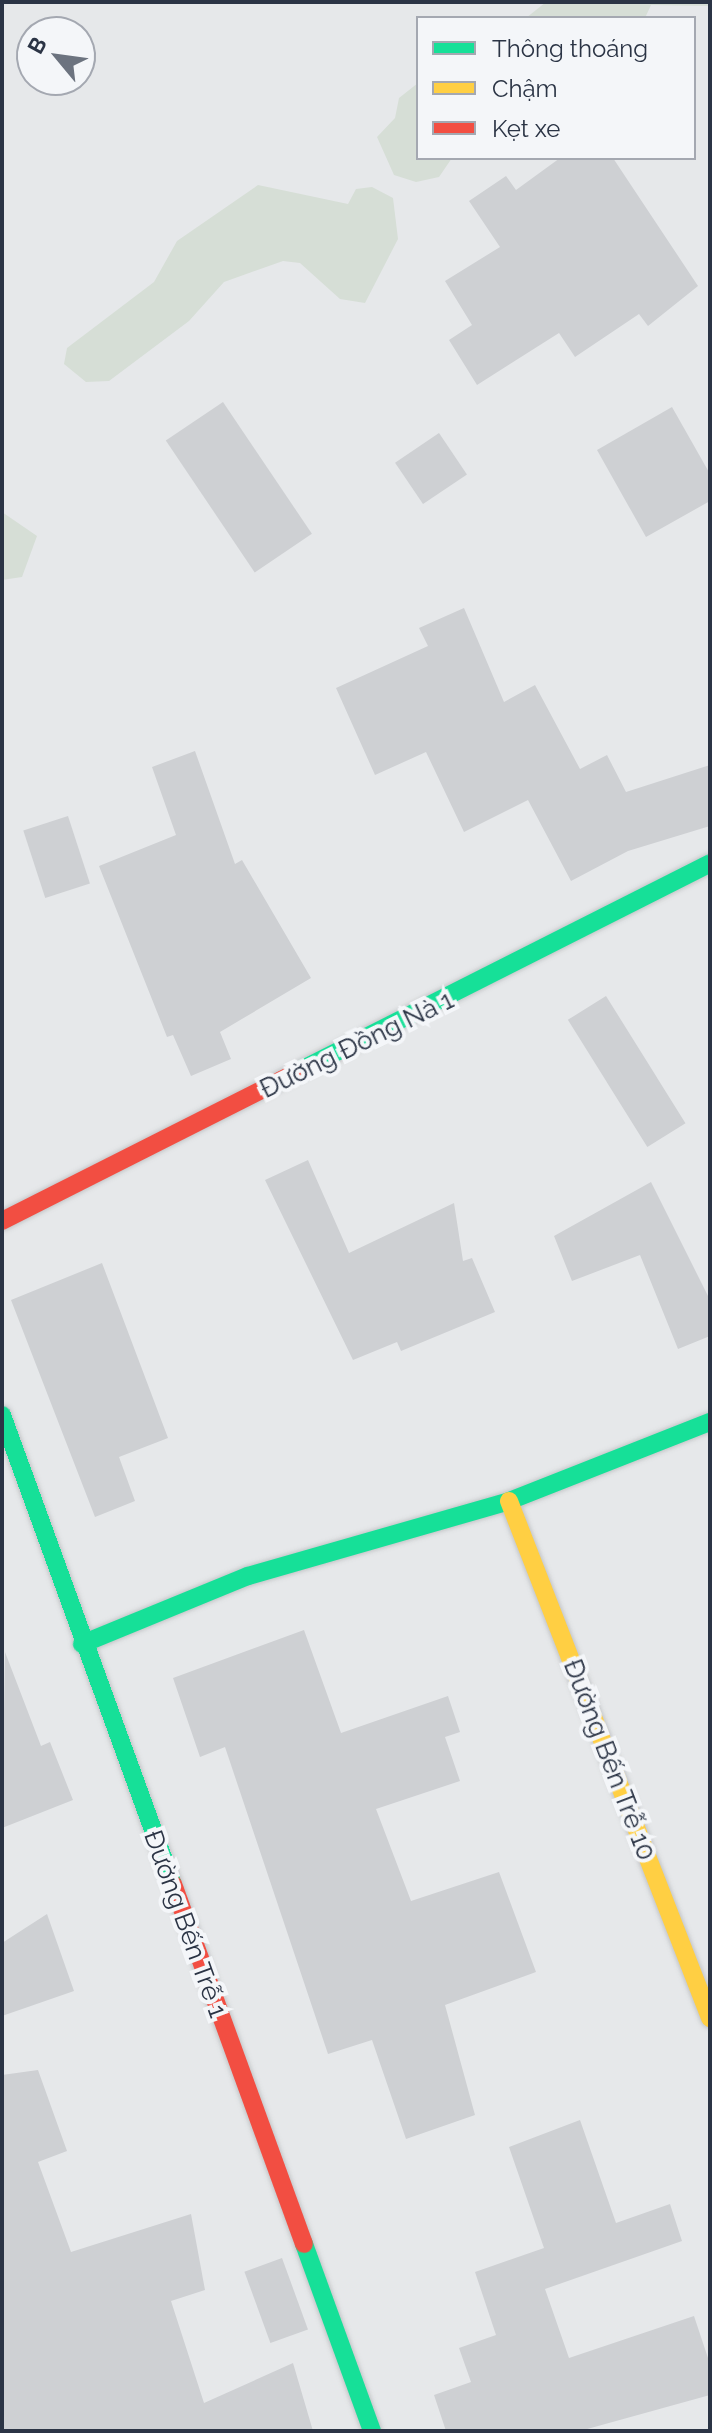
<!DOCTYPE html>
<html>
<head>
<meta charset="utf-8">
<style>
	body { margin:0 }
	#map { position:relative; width:712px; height:2433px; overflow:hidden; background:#e6e8ea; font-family:Raleway,sans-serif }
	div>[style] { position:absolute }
	.green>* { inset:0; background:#d6ded6 }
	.building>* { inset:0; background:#ced0d3; transform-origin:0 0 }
	.roads { filter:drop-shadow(0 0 2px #c4c6c8) drop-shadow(0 0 2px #c4c6c8) }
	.fast>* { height:18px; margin:-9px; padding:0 9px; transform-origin:9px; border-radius:9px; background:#16e098 }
	.slow>* { height:18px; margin:-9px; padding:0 9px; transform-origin:9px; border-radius:9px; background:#ffcf43 }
	.jam>* { height:18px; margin:-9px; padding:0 9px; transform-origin:9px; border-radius:9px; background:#f24e42 }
	span { translate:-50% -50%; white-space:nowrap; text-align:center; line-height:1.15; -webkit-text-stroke:8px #f4f6f9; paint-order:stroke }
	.street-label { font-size:26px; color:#2b3445 }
	.frame { position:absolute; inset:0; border:4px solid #2b3445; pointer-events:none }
	.legend { position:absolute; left:416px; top:16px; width:280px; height:144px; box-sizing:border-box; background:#f4f6f9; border:2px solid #a4a8b1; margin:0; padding:10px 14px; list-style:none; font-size:24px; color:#2b3445 }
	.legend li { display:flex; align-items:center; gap:16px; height:40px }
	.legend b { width:40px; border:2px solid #a4a8b1 }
	.north { position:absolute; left:16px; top:16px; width:80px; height:80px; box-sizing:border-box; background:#f4f6f9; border:2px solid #a4a8b1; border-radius:50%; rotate:299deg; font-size:22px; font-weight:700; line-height:32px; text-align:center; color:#2b3445 }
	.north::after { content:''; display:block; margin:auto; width:28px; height:36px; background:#6c737f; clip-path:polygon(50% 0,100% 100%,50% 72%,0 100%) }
</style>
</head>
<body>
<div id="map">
	<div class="green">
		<div style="clip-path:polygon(546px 2px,710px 2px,710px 6px,651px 5px,645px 18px,526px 18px)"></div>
		<div style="clip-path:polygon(418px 83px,418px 158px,452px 158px,439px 177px,416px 182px,394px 175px,377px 137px,395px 118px,399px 98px)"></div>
		<div style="clip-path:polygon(258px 185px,348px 204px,356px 189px,372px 187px,393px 198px,398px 239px,365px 303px,340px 299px,300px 263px,283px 261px,224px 282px,189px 321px,109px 381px,86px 382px,64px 364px,67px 348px,154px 282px,177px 241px)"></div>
		<div style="clip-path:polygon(2px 512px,37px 536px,22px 577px,2px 580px)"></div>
	</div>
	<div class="building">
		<div style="clip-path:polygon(560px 158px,613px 158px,698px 286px,648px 326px,639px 314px,575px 357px,559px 333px,477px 385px,449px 340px,472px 325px,445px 281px,500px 247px,469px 201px,506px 176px,516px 190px)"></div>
		<div style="left:223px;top:402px;width:159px;height:69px;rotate:56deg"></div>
		<div style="clip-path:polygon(672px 407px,710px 474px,710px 501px,646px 537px,597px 450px)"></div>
		<div style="left:439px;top:433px;width:50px;height:53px;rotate:56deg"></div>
		<div style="clip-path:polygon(464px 608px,504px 702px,535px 685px,580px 769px,607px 755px,626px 792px,710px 765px,710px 826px,628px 851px,571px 881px,528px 800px,464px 832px,426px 752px,375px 775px,336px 688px,428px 646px,419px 628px)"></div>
		<div style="clip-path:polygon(195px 751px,235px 864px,242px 860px,311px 978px,220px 1032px,231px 1059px,191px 1076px,173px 1035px,167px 1037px,99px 866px,176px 835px,152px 767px)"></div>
		<div style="left:68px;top:816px;width:71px;height:47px;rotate:72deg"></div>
		<div style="left:606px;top:996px;width:150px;height:45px;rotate:58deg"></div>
		<div style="clip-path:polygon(308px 1160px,349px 1253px,454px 1203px,463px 1261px,472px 1258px,495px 1312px,401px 1351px,397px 1342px,353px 1360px,265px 1180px)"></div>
		<div style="clip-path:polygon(651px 1182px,710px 1300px,710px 1336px,678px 1349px,640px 1255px,572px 1281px,554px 1236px)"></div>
		<div style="clip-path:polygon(102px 1263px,168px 1438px,119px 1457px,135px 1501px,95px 1517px,11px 1300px)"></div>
		<div style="clip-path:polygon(304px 1630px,341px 1733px,448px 1696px,460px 1732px,445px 1737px,460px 1781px,376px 1809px,411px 1901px,499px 1872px,536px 1972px,445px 2005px,475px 2115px,406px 2139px,372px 2040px,328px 2054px,225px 1747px,200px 1757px,173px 1678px)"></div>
		<div style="clip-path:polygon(5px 1652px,41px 1746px,50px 1742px,73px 1800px,2px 1828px)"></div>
		<div style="clip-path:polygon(47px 1914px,74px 1991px,2px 2016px,2px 1943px)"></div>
		<div style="clip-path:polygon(38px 2070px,67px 2151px,38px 2162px,71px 2252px,191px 2214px,205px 2290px,171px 2301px,204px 2403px,293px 2363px,313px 2431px,2px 2431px,2px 2075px)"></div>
		<div style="clip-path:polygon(580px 2120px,616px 2223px,670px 2204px,682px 2241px,545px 2289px,569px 2358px,694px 2316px,710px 2364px,710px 2395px,580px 2431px,446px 2431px,434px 2395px,471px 2382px,459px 2348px,496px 2335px,475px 2272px,544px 2248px,509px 2147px)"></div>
		<div style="left:282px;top:2258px;width:76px;height:40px;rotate:70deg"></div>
	</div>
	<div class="roads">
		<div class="fast">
			<div style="left:293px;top:1074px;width:467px;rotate:-26.8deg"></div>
			<div style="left:2px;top:1415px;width:499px;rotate:70deg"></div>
			<div style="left:82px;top:1644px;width:179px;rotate:-22.3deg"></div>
			<div style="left:248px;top:1576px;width:272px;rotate:-16deg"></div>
			<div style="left:509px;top:1501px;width:216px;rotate:-21.5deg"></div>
			<div style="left:304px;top:2244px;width:199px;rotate:70deg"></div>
		</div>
		<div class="slow">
			<div style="left:509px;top:1501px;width:555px;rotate:68.75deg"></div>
		</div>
		<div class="jam">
			<div style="left:2px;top:1221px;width:326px;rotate:-26.8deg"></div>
			<div style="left:173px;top:1884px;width:383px;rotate:70deg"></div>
		</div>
	</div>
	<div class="street-label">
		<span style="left:357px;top:1045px;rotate:-26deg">Đường Đồng Nà 1</span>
		<span style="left:609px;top:1760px;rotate:69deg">Đường Bến Trễ 10</span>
		<span style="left:185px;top:1924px;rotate:70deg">Đường Bến Trễ 1</span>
	</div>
	<div class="frame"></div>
	<ul class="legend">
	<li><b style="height:10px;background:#16e098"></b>Thông thoáng</li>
	<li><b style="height:10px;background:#ffcf43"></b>Chậm</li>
	<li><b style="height:10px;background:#f24e42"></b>Kẹt xe</li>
	</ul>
	<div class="north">B</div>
</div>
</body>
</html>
